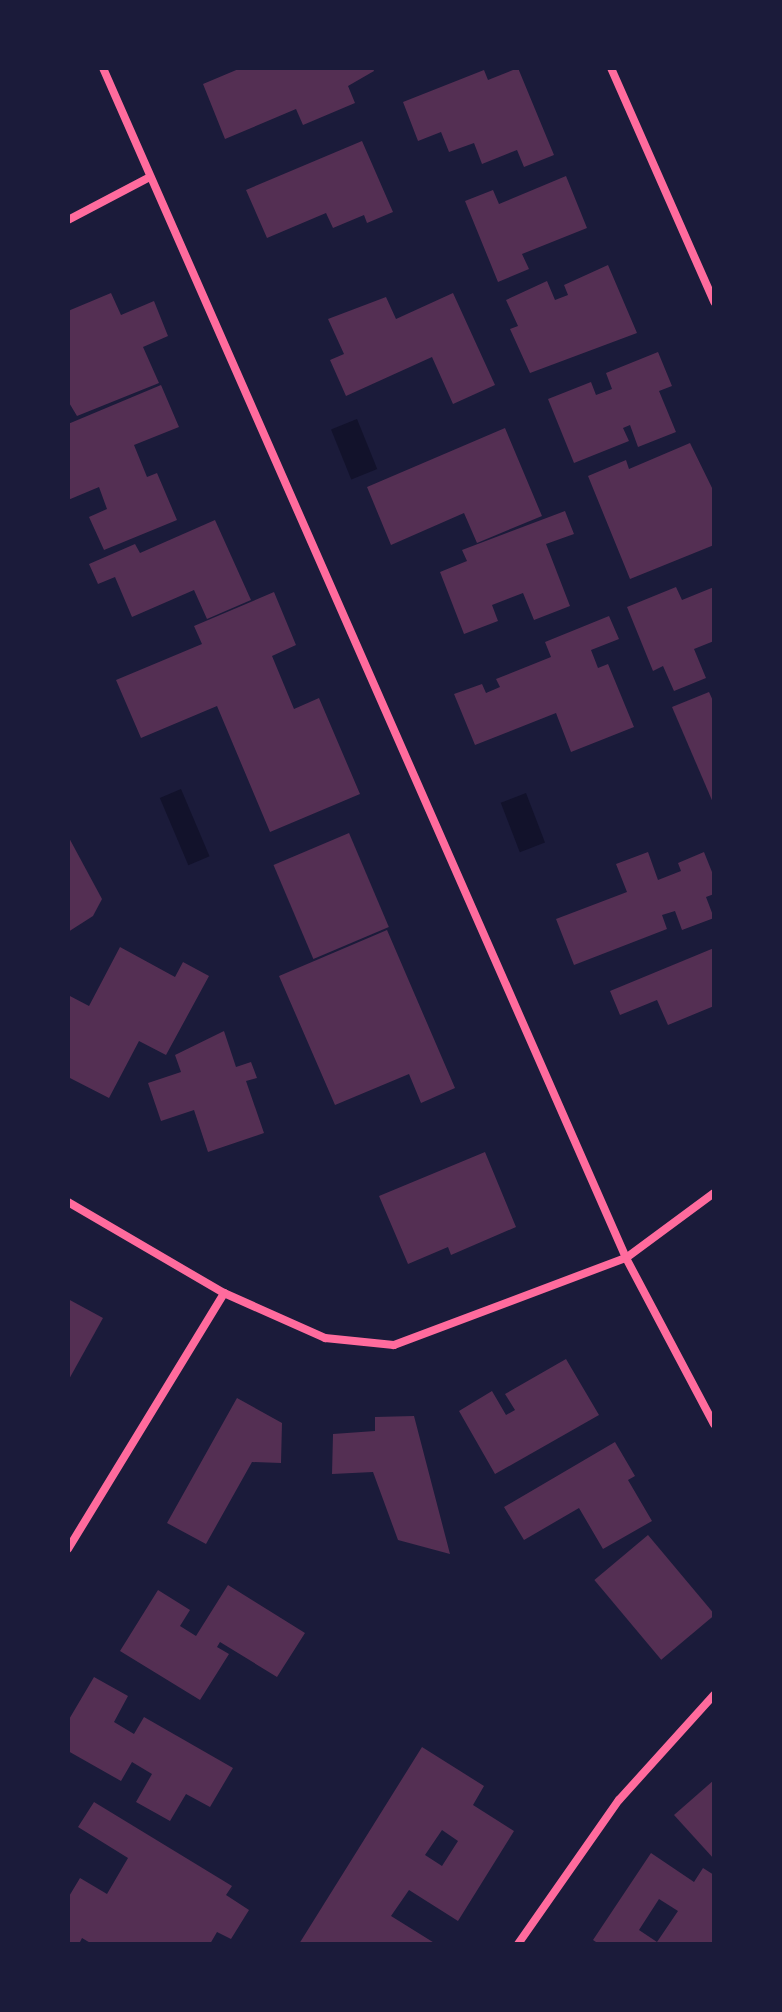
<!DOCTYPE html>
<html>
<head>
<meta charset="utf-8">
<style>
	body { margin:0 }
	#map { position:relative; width:782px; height:2012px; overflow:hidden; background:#1b1b3a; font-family:"DM Sans",sans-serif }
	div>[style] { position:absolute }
	.water>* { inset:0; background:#12122b; transform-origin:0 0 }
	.building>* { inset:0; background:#542f53; transform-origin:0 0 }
	.minor>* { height:8px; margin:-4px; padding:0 4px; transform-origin:4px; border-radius:4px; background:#ff6b9d }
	span { translate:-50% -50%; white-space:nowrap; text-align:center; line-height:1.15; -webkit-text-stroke:6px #1b1b3a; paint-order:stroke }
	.frame { position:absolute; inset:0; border:70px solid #1b1b3a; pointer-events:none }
</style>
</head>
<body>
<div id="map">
	<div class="water">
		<div style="left:357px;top:419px;width:54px;height:28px;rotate:68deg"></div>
		<div style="left:181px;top:789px;width:73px;height:23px;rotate:67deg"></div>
		<div style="left:526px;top:793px;width:53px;height:27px;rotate:69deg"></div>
	</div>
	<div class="building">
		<div style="clip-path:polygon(241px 68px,373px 68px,374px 71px,348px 86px,355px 103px,303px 125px,296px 109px,225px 139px,203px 84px)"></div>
		<div style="clip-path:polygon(518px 68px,554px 155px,524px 167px,517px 150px,482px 164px,474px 143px,449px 152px,441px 132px,418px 141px,403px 102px,484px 70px,488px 80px)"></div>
		<div style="clip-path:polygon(362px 141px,393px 212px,367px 223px,364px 215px,333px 228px,326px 213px,267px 238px,246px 190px)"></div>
		<div style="clip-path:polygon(566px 176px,587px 228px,522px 254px,529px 269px,498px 282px,465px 201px,493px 190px,499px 204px)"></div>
		<div style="clip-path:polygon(608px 265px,637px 333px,530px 373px,510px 329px,518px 326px,506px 300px,547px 281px,555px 300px,568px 295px,564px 285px)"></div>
		<div style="clip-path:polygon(111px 293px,121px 315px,154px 301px,168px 336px,143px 347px,159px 383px,77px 416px,68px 401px,68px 311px)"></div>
		<div style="clip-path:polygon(453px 293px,495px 385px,453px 404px,432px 357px,346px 396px,330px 360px,344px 354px,328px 319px,386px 297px,396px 319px)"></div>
		<div style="clip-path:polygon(658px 352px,672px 386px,659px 391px,676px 432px,638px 447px,630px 425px,623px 428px,629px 441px,574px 463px,548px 399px,591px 382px,596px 395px,612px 389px,606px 373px)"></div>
		<div style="clip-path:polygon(161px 385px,179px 427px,134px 445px,147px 477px,157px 473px,177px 520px,104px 550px,89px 517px,107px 509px,99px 487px,68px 500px,68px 424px)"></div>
		<div style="clip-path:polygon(505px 428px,542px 516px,477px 543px,464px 513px,391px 545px,367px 487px)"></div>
		<div style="clip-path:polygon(690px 443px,714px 492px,714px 545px,630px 579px,588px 476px,626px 460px,629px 469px)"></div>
		<div style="clip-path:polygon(565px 511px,574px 534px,546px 544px,570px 606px,534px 620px,523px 593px,492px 605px,498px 621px,464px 634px,440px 572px,467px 561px,462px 550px)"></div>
		<div style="clip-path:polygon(215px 520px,251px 600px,207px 619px,194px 590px,132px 617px,115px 577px,98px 584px,89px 564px,135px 544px,140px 553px)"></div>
		<div style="clip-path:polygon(676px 587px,682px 600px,714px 587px,714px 641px,694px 649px,706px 678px,674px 691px,663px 666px,653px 671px,627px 607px)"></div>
		<div style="clip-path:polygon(274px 592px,296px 645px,272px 656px,294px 709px,319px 698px,360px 794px,270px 832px,217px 706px,141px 738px,116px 680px,202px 644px,194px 626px)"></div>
		<div style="clip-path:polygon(609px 616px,619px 639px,591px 650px,598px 668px,608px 664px,634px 727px,571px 752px,556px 713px,475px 745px,454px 694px,482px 684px,486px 693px,500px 687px,496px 679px,551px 657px,545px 642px)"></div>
		<div style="clip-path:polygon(709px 692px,714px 703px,714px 805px,672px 707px)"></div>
		<div style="left:349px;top:833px;width:102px;height:82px;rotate:67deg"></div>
		<div style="clip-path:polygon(68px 836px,102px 899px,93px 916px,68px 932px)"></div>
		<div style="clip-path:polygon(648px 852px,658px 880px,681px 871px,678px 863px,704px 852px,714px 877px,714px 894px,706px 897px,714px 918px,682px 930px,675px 911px,662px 915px,667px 929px,574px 965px,556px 919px,627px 892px,616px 864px)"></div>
		<div style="clip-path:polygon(387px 930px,455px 1088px,421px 1103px,409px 1074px,335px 1105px,279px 976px)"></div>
		<div style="clip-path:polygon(120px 947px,175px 977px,183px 962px,209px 976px,166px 1055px,139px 1041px,109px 1098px,68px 1077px,68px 995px,89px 1006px)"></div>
		<div style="clip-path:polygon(714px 948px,714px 1006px,668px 1025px,657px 1000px,620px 1015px,610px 991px)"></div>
		<div style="clip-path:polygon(224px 1031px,236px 1067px,251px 1062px,257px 1078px,246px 1081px,264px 1133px,208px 1152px,194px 1110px,161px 1121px,148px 1083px,181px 1072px,175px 1055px)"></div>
		<div style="clip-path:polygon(485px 1152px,516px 1227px,451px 1255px,448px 1247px,408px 1264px,379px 1196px)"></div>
		<div style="clip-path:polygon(68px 1299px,103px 1318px,68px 1381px)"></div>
		<div style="clip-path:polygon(566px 1359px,599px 1415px,495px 1474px,459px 1411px,492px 1391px,506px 1415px,515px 1410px,505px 1394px)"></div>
		<div style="clip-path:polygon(237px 1398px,282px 1423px,281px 1463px,252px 1462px,206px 1544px,167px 1523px)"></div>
		<div style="clip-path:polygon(414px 1416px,450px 1554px,398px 1540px,373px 1472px,332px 1474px,333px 1434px,375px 1431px,375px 1417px)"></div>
		<div style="clip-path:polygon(615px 1442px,635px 1476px,628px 1480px,652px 1521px,603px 1549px,579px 1508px,524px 1540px,504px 1507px)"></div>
		<div style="left:648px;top:1535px;width:104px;height:70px;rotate:50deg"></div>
		<div style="clip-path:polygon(228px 1585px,305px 1633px,277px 1677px,220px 1642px,217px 1647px,229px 1654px,200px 1700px,120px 1651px,158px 1590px,190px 1610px,180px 1626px,196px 1636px)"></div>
		<div style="clip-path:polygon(94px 1677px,128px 1696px,114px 1722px,134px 1734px,144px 1717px,233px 1768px,210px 1807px,186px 1794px,170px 1821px,136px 1802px,152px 1774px,132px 1762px,121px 1781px,68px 1751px,68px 1721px)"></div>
		<div style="clip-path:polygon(evenodd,422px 1747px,484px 1786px,473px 1805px,514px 1831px,458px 1921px,409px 1890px,391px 1916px,436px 1944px,299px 1944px,422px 1747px,442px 1830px,458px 1841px,442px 1866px,425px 1855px,442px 1830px)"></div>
		<div style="clip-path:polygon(714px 1780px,714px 1859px,674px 1815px)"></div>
		<div style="clip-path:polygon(94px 1802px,232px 1886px,226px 1895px,249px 1910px,231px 1939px,217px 1932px,210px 1944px,92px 1944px,82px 1938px,79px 1944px,68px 1943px,68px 1898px,80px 1878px,107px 1894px,128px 1858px,78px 1827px)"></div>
		<div style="clip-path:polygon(evenodd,651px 1853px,694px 1882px,703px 1868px,714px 1875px,714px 1944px,599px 1944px,593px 1940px,651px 1853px,659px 1899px,678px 1911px,657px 1942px,639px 1930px,659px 1899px)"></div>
	</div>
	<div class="minor">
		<div style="left:103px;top:68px;width:1300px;rotate:66.27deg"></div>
		<div style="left:626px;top:1258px;width:188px;rotate:62.1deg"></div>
		<div style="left:611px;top:68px;width:256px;rotate:66.2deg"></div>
		<div style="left:68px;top:220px;width:93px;rotate:-27.7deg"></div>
		<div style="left:68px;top:1202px;width:181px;rotate:30.3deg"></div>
		<div style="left:224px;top:1293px;width:111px;rotate:24deg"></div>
		<div style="left:325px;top:1338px;width:69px;rotate:5.8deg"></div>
		<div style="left:394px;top:1345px;width:248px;rotate:-20.6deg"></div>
		<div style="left:626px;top:1258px;width:109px;rotate:-36.5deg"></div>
		<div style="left:68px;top:1549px;width:300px;rotate:-58.6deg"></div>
		<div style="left:518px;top:1944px;width:176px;rotate:-55deg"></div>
		<div style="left:619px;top:1800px;width:142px;rotate:-47.9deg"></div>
	</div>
	<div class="frame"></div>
</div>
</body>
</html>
